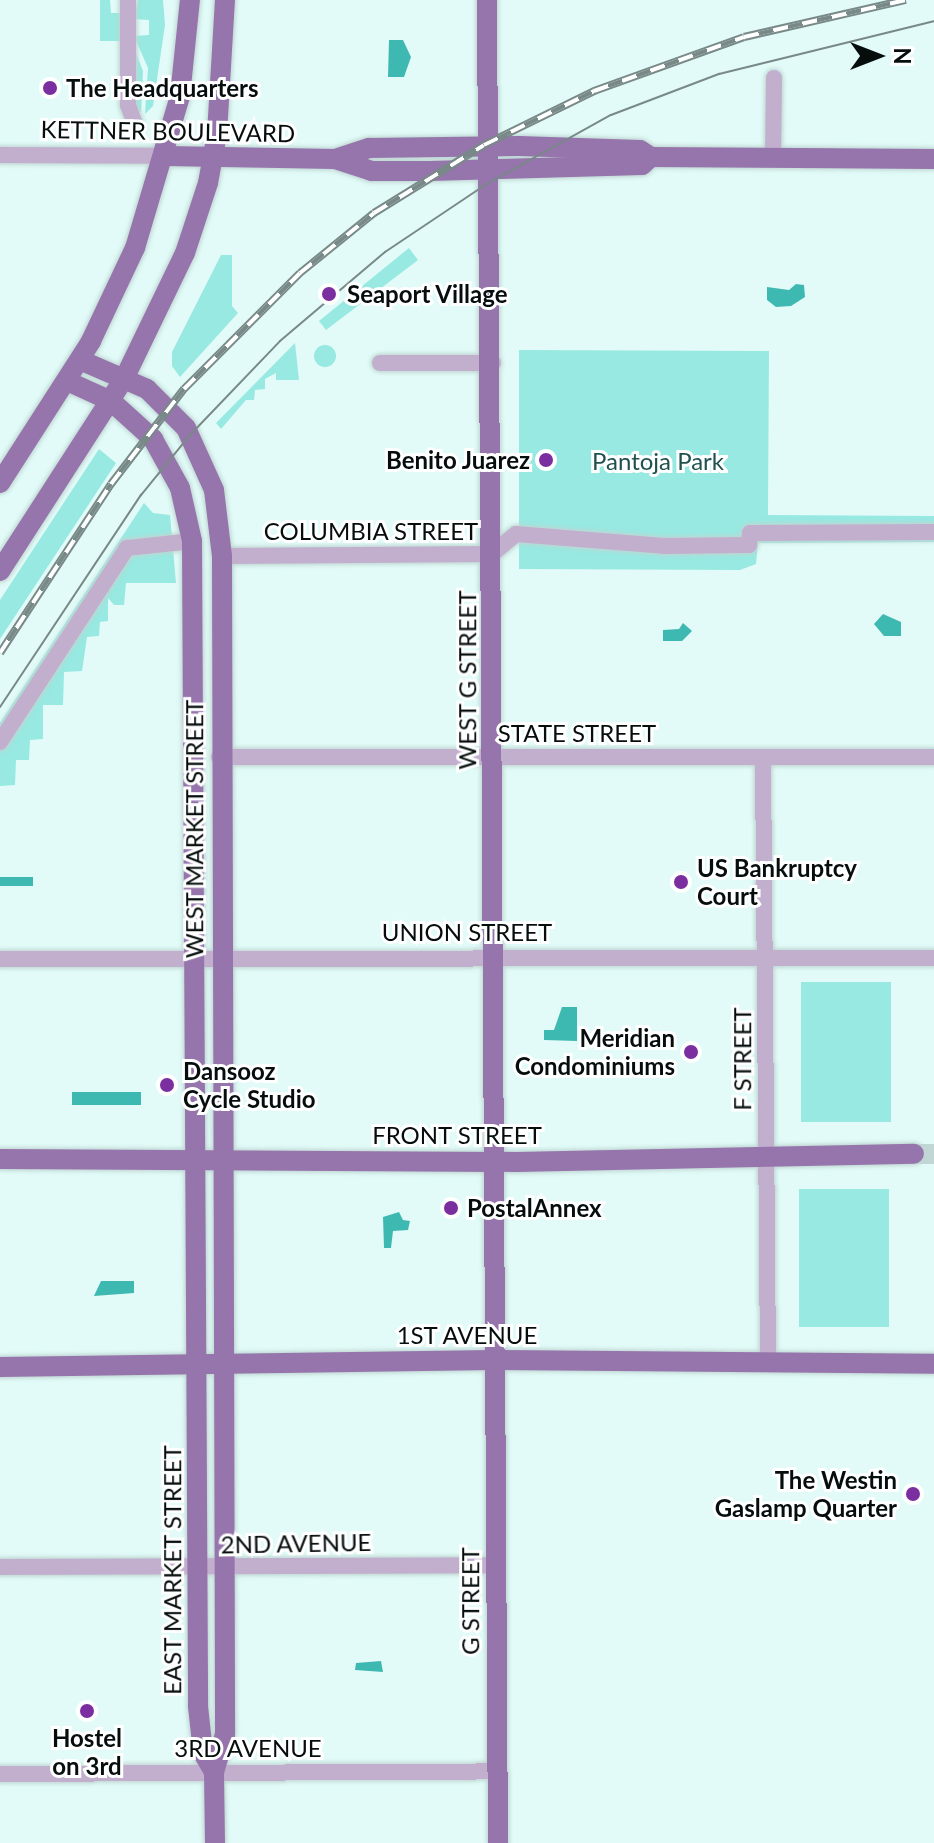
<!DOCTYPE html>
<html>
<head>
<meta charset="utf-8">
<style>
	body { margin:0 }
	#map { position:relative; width:934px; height:1843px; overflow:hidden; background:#e2fbf8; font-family:Lato,sans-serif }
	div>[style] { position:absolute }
	.green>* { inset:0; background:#97e9e2; transform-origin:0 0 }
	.round { border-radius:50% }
	.water>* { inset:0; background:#3eb9b1; transform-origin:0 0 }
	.major-tunnel>* { height:20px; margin-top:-10px; transform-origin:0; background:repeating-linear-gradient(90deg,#c1d7d5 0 20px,transparent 0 30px) }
	.roads { filter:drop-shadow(0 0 2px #bfd5d2) drop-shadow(0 0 2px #bfd5d2) }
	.minor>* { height:16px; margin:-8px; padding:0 8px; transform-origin:8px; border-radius:8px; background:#c2afce }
	.major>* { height:20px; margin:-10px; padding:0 10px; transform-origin:10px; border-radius:10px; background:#9674ac }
	.tram>* { height:2px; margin:-1px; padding:0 1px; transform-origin:1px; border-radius:1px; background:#788987 }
	.rail>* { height:8px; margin-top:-4px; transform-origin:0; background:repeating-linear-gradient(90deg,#fff 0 15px,#788987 0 30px); box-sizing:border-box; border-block:2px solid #788987 }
	.dots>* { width:22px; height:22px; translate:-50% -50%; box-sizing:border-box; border:4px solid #fff; border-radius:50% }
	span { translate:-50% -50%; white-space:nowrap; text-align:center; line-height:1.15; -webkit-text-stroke:6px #fff; paint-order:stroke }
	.poi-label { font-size:24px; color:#060e0d; font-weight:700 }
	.left { translate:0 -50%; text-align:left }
	.right { translate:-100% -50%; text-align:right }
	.street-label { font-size:24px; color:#060e0d }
	.park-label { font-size:24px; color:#1f524f }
	.north { position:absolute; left:838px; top:16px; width:80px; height:80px; -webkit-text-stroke:6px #fff; paint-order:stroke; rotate:90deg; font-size:22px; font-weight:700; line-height:32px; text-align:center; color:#060e0d }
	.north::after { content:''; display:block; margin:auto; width:28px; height:36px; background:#060e0d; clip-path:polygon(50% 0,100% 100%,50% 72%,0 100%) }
</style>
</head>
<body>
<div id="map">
	<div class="green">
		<div style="clip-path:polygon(100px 0,110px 0,111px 13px,125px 13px,124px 41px,100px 41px)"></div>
		<div style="clip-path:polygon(138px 0,163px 0,165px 25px,153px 106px,145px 114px,148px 68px,134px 36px,149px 35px,149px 20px,134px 19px)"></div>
		<div style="clip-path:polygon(134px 48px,143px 71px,141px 113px,134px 104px)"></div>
		<div style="clip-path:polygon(409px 248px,418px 260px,326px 330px,319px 321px)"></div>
		<div style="clip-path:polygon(221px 255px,232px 255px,232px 306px,238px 313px,180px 377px,172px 366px,172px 352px)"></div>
		<div style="clip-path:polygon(295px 343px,299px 380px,276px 380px,276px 373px,265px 379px,265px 389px,255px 390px,254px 400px,246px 400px,221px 429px,216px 423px)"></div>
		<div class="round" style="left:314px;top:345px;width:22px;height:22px"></div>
		<div style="clip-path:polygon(519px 350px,769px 351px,768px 515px,934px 516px,934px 542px,758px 543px,756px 564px,740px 570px,519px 569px)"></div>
		<div style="clip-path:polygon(99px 449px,116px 463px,0 639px,0 600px)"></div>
		<div style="clip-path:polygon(144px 503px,153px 513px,170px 515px,176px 583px,126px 583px,124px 605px,114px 605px,108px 598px,108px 621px,100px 622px,99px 636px,87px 637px,82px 671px,64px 672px,63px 705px,43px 705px,43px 739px,30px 740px,29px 760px,16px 760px,15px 785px,0 786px,0 723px)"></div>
		<div style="left:891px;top:982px;width:140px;height:90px;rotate:90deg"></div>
		<div style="left:799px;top:1189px;width:90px;height:138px"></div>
	</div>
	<div class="water">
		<div style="clip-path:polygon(389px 40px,403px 40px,411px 57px,404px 77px,388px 77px)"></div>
		<div style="clip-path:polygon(796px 284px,804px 285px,805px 297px,791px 306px,776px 307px,767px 300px,767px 287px,789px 290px)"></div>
		<div style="clip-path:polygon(883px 614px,901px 622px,901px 636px,884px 636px,874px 624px)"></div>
		<div style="clip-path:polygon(683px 623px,692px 631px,682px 641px,663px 641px,663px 630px,679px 629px)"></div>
		<div style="left:0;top:877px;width:33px;height:9px"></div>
		<div style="clip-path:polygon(562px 1007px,577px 1007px,577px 1041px,544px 1040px,544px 1030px,554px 1030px)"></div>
		<div style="left:72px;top:1092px;width:69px;height:13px"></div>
		<div style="clip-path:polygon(399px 1212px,403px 1220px,410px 1221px,408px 1230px,393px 1231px,391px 1248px,384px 1248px,383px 1217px)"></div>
		<div style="clip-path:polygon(101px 1281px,134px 1281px,134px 1293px,94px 1296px)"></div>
		<div style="clip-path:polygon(381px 1661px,383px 1672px,355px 1670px,356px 1663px)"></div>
	</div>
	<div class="major-tunnel">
		<div style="left:914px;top:1154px;width:20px"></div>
	</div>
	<div class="roads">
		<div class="minor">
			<div style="left:128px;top:0;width:105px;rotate:90deg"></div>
			<div style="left:128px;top:105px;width:23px;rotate:70deg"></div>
			<div style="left:0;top:155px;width:165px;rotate:0.3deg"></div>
			<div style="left:773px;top:159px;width:81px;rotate:-89.3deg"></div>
			<div style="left:380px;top:363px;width:113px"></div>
			<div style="left:222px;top:556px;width:270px;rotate:-0.4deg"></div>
			<div style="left:492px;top:554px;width:31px;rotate:-40deg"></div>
			<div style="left:516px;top:534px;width:148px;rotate:4.6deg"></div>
			<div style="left:664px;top:546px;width:85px;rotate:-0.7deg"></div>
			<div style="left:749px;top:545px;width:12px;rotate:-85deg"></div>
			<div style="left:750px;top:533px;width:184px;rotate:-0.3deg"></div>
			<div style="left:0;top:742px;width:232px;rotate:-56.8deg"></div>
			<div style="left:127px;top:548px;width:65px;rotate:-6.1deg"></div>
			<div style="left:219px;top:757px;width:715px"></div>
			<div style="left:763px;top:757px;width:604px;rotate:89.53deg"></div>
			<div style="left:0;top:959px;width:934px;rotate:-0.06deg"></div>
			<div style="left:0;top:1567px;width:496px;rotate:-0.2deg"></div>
			<div style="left:0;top:1774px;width:497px;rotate:-0.3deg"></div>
		</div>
		<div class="major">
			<div style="left:487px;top:0;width:1843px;rotate:89.66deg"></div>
			<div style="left:165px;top:156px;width:170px;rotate:1deg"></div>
			<div style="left:335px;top:159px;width:38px;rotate:18deg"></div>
			<div style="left:371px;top:171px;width:59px"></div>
			<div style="left:430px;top:171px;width:212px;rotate:-1.6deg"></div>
			<div style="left:642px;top:165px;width:12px;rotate:-42deg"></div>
			<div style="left:335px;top:159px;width:36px;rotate:-18deg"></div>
			<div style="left:369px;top:148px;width:150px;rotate:-0.8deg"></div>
			<div style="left:519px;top:146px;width:121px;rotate:1.9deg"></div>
			<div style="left:640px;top:150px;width:13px;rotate:32deg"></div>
			<div style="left:651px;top:157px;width:283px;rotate:0.4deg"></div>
			<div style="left:80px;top:360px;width:73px;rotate:23.4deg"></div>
			<div style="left:147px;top:389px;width:55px;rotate:45deg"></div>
			<div style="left:186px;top:428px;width:68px;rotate:65.7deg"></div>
			<div style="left:214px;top:490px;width:66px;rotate:83.1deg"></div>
			<div style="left:222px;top:556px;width:1178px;rotate:89.85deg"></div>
			<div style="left:225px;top:1734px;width:40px;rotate:106deg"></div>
			<div style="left:214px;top:1772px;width:71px;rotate:89.2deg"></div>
			<div style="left:67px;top:381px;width:48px;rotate:24.4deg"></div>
			<div style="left:111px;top:401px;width:57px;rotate:42.1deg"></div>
			<div style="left:153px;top:439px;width:56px;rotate:61.1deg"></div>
			<div style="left:180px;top:488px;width:54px;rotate:77.2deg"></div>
			<div style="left:192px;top:541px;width:1165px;rotate:89.7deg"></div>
			<div style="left:198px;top:1706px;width:47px;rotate:83.9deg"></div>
			<div style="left:203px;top:1753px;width:22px;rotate:60deg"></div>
			<div style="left:0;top:483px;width:169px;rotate:-57.3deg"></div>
			<div style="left:91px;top:341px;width:103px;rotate:-64.7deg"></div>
			<div style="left:135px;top:248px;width:159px;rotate:-73.5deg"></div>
			<div style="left:180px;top:96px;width:97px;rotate:-84.1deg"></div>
			<div style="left:0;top:571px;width:231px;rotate:-57.2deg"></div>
			<div style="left:125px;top:377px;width:138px;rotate:-64.2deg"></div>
			<div style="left:185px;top:253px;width:74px;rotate:-71.8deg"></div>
			<div style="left:208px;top:183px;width:50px;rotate:-79.6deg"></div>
			<div style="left:217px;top:134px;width:134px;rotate:-86.6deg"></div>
			<div style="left:0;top:1159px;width:516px;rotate:0.33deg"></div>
			<div style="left:516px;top:1162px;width:398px;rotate:-1.2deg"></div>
			<div style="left:0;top:1367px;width:494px;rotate:-0.8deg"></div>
			<div style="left:494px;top:1360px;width:440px;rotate:0.5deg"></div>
		</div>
	</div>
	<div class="tram">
		<div style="left:0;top:707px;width:255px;rotate:-56.4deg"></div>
		<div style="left:141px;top:495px;width:77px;rotate:-50.8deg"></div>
		<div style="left:190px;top:435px;width:130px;rotate:-46.2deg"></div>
		<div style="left:280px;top:341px;width:138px;rotate:-40.3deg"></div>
		<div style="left:385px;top:252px;width:120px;rotate:-33.8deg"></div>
		<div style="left:485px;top:185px;width:144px;rotate:-29.1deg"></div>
		<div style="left:611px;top:115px;width:116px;rotate:-20.8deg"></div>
		<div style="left:719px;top:74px;width:221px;rotate:-13.8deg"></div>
	</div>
	<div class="rail">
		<div style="left:0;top:653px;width:202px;rotate:-56.7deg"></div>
		<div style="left:111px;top:484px;width:120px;rotate:-52.5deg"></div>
		<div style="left:184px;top:389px;width:164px;rotate:-45deg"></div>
		<div style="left:300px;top:273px;width:95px;rotate:-39deg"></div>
		<div style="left:374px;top:213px;width:129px;rotate:-31.7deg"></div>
		<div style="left:484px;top:145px;width:123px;rotate:-26.1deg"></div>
		<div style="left:594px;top:91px;width:159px;rotate:-19.8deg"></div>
		<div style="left:744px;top:37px;width:166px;rotate:-12.9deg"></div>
	</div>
	<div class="dots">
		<div style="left:50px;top:88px;background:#7a2ea0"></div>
		<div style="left:329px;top:294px;background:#7a2ea0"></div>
		<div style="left:546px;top:460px;background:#7a2ea0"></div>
		<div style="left:681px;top:882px;background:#7a2ea0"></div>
		<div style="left:691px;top:1052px;background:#7a2ea0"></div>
		<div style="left:167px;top:1085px;background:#7a2ea0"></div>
		<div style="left:451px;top:1208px;background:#7a2ea0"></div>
		<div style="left:913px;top:1494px;background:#7a2ea0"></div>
		<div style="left:87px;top:1711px;background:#7a2ea0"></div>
	</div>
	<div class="poi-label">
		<span class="left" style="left:66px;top:88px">The Headquarters</span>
		<span class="left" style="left:347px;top:294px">Seaport Village</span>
		<span class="right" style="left:530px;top:460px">Benito Juarez</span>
		<span class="left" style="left:697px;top:882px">US Bankruptcy<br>Court</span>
		<span class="right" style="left:675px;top:1052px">Meridian<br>Condominiums</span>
		<span class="left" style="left:183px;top:1085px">Dansooz<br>Cycle Studio</span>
		<span class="left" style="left:467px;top:1208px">PostalAnnex</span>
		<span class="right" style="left:897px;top:1494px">The Westin<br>Gaslamp Quarter</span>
		<span style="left:87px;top:1752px">Hostel<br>on 3rd</span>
	</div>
	<div class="street-label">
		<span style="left:168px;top:131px;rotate:1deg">KETTNER BOULEVARD</span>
		<span style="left:371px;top:531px">COLUMBIA STREET</span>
		<span style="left:467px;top:680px;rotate:-90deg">WEST G STREET</span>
		<span style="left:577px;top:733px">STATE STREET</span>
		<span style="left:194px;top:829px;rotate:-90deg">WEST MARKET STREET</span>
		<span style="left:467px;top:932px">UNION STREET</span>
		<span style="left:742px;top:1059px;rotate:-90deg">F STREET</span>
		<span style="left:457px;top:1135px">FRONT STREET</span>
		<span style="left:467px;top:1335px">1ST AVENUE</span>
		<span style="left:296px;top:1543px;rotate:-1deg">2ND AVENUE</span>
		<span style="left:172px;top:1570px;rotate:-90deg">EAST MARKET STREET</span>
		<span style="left:470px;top:1601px;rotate:-90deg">G STREET</span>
		<span style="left:248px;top:1748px">3RD AVENUE</span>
	</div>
	<div class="park-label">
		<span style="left:658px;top:461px">Pantoja Park</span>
	</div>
	<div class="north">N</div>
</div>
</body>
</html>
